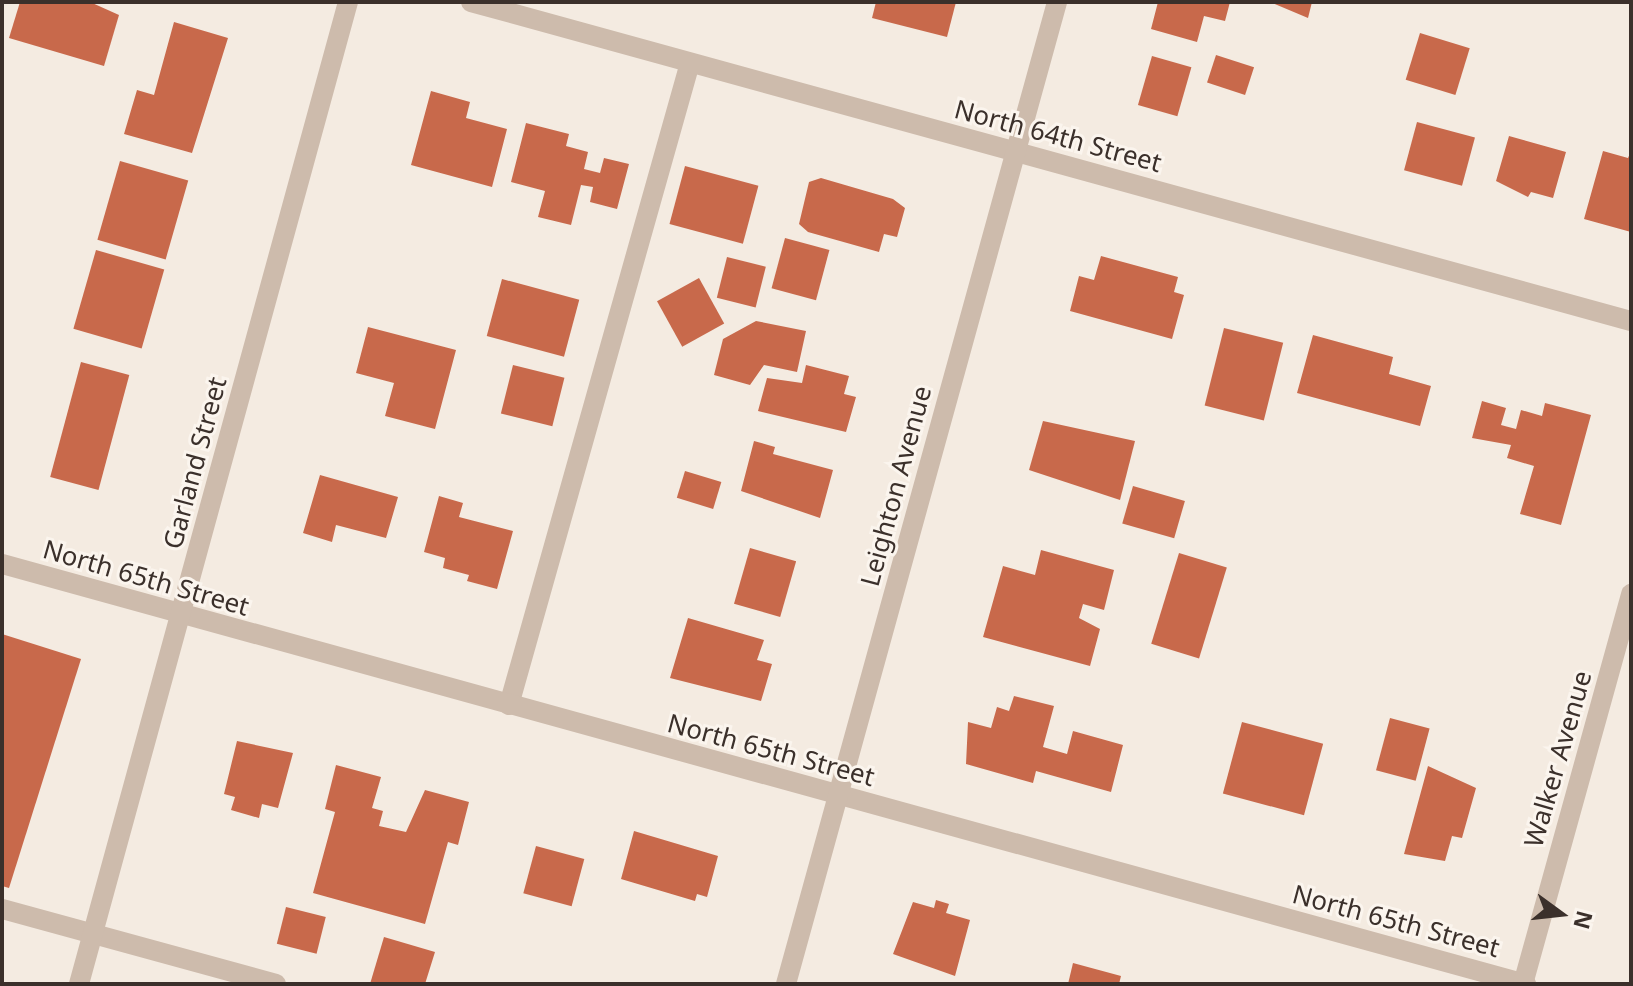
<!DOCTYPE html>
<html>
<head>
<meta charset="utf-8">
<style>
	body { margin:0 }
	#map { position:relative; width:1633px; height:986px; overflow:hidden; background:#f4ebe1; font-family:"Noto Sans",sans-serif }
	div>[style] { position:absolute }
	.building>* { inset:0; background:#c8694b; transform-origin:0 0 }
	.service>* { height:20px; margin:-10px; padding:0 10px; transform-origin:10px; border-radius:10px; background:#cdbbac }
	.minor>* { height:20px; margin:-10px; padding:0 10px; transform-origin:10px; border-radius:10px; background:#cdbbac }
	.tertiary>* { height:20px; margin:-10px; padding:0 10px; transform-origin:10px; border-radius:10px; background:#cdbbac }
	span { translate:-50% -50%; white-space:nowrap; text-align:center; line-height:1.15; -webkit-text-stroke:6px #fbf5ee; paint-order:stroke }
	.street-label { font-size:26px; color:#3b302b }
	.frame { position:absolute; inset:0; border:4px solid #3b302b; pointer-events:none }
	.north { position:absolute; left:1521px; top:874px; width:80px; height:80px; -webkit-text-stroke:6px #fbf5ee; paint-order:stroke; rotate:105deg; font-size:22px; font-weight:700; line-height:32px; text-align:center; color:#3b302b }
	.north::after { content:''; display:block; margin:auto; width:28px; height:36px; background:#3b302b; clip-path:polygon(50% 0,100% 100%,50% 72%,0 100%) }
</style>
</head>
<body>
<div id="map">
	<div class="building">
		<div style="clip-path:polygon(20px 2px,90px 2px,119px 15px,104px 66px,9px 38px)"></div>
		<div style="clip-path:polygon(876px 2px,956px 2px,947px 37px,872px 18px)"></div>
		<div style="clip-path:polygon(1158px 2px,1230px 2px,1225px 21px,1204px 16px,1197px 42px,1151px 29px)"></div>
		<div style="clip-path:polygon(1270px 2px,1312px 2px,1308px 18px)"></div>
		<div style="clip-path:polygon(174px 22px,228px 38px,192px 153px,124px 134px,137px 90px,154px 95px)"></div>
		<div style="left:1420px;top:33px;width:52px;height:49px;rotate:17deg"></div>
		<div style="left:1216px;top:55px;width:40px;height:29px;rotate:18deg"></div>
		<div style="left:1152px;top:56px;width:41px;height:51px;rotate:16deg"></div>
		<div style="clip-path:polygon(431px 91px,470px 102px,466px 118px,507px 129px,492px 187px,411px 165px)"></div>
		<div style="left:1417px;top:122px;width:60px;height:50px;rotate:15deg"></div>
		<div style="clip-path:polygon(526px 123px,569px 134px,566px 146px,588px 152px,584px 169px,600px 173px,604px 158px,629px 164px,617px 209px,590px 202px,593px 187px,581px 185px,571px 225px,538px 217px,545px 191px,511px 182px)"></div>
		<div style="clip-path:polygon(1509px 136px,1566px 152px,1553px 198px,1531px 192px,1528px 197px,1496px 181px)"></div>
		<div style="clip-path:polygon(1603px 151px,1628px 158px,1631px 151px,1631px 232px,1584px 219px)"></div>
		<div style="left:120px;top:161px;width:71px;height:82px;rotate:16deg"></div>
		<div style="left:685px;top:166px;width:76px;height:60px;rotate:15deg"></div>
		<div style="clip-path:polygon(821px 178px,893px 199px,905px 208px,897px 237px,884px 234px,879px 252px,808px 232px,799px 224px,809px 182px)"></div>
		<div style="left:785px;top:238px;width:46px;height:52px;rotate:15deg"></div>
		<div style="left:96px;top:250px;width:71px;height:82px;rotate:16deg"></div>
		<div style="clip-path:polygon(1101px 256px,1178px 277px,1174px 292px,1184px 295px,1172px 339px,1070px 311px,1079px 276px,1094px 280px)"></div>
		<div style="left:727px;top:257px;width:40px;height:42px;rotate:14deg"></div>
		<div style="left:699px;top:278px;width:52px;height:48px;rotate:61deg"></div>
		<div style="left:502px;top:279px;width:80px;height:59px;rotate:15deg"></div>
		<div style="clip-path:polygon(756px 321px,806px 331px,797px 372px,764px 365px,750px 385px,714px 375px,723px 339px)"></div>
		<div style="clip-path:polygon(368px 327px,456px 350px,435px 429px,385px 416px,394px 383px,356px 373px)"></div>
		<div style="left:1224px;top:328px;width:61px;height:80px;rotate:14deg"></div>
		<div style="clip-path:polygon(1313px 335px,1393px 357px,1389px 374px,1431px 386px,1420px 426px,1297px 393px)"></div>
		<div style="left:81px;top:362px;width:50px;height:119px;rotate:15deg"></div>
		<div style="left:513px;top:365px;width:53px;height:50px;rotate:14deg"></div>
		<div style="clip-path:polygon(806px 365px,849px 376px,844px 394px,856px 397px,846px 432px,758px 411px,767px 378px,802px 383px)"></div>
		<div style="clip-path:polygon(1482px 401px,1506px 408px,1501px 425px,1516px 429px,1521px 410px,1542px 416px,1545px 403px,1591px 415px,1561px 525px,1520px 514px,1534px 466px,1507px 458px,1511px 445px,1472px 438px)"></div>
		<div style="clip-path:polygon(1043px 421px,1135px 441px,1120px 500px,1029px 470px)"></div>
		<div style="clip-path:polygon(754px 441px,775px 447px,773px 454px,833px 470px,820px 518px,741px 491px)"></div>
		<div style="left:685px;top:471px;width:38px;height:28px;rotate:17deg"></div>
		<div style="clip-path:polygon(320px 475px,398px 497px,386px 538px,336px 525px,332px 542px,303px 533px)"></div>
		<div style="left:1133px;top:486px;width:54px;height:39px;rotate:16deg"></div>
		<div style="clip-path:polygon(439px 496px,463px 503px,459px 517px,513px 531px,497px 589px,467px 581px,469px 575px,443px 568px,445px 558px,424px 552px)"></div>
		<div style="left:750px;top:548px;width:48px;height:58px;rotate:16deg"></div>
		<div style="clip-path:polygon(1041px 550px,1114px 570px,1104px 610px,1083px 604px,1079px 618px,1100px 629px,1090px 666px,983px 637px,1003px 566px,1035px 575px)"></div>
		<div style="left:1179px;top:553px;width:50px;height:95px;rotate:17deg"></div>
		<div style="clip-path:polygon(688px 618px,764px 640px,757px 660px,772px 664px,761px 701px,670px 678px)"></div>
		<div style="clip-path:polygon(2px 634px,81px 659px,9px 888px,2px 886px)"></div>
		<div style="clip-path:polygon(1014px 696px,1054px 706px,1043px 747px,1067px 754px,1073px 731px,1123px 745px,1111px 792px,1036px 771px,1033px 783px,966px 764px,968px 722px,991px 728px,997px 707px,1009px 711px)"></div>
		<div style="left:1390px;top:718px;width:41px;height:54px;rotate:15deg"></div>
		<div style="left:1242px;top:722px;width:84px;height:74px;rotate:15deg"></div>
		<div style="clip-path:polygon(237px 741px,293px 753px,278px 808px,262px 804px,259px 818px,231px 810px,235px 797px,224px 794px)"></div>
		<div style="clip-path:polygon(336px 765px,381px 777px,372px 808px,383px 811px,379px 826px,406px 832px,425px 790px,469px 802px,458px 845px,448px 842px,425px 924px,313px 893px,335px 812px,325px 809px)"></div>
		<div style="clip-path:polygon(1428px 766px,1476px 788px,1462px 838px,1452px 836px,1445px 861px,1404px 854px)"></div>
		<div style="clip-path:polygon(634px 831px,718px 856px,707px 897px,697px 894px,695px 901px,621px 879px)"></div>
		<div style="left:536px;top:846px;width:50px;height:49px;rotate:15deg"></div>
		<div style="clip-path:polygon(936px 900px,949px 904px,946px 913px,970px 920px,955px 976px,893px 954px,913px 902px,934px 908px)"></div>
		<div style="left:286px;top:907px;width:41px;height:38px;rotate:14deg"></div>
		<div style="clip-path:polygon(384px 937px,435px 952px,425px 984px,370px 984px)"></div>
		<div style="clip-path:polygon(1073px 963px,1121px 976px,1119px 984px,1068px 984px)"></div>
	</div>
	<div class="service">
		<div style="left:509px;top:705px;width:667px;rotate:-74.26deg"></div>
		<div style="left:2px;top:909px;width:284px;rotate:15.3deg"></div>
	</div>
	<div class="minor">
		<div style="left:471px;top:2px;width:1203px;rotate:15.38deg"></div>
		<div style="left:2px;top:564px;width:1581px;rotate:15.41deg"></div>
		<div style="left:79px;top:984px;width:1018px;rotate:-74.68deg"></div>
		<div style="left:1523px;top:984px;width:405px;rotate:-74.5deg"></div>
	</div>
	<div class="tertiary">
		<div style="left:786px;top:984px;width:1019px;rotate:-74.57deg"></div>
	</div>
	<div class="street-label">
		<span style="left:1058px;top:136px;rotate:15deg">North 64th Street</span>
		<span style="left:195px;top:463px;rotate:-75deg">Garland Street</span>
		<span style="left:896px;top:486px;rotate:-75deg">Leighton Avenue</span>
		<span style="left:146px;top:578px;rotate:16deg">North 65th Street</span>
		<span style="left:771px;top:750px;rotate:15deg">North 65th Street</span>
		<span style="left:1558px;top:759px;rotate:-74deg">Walker Avenue</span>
		<span style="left:1396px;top:921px;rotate:15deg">North 65th Street</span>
	</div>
	<div class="frame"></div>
	<div class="north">N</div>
</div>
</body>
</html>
